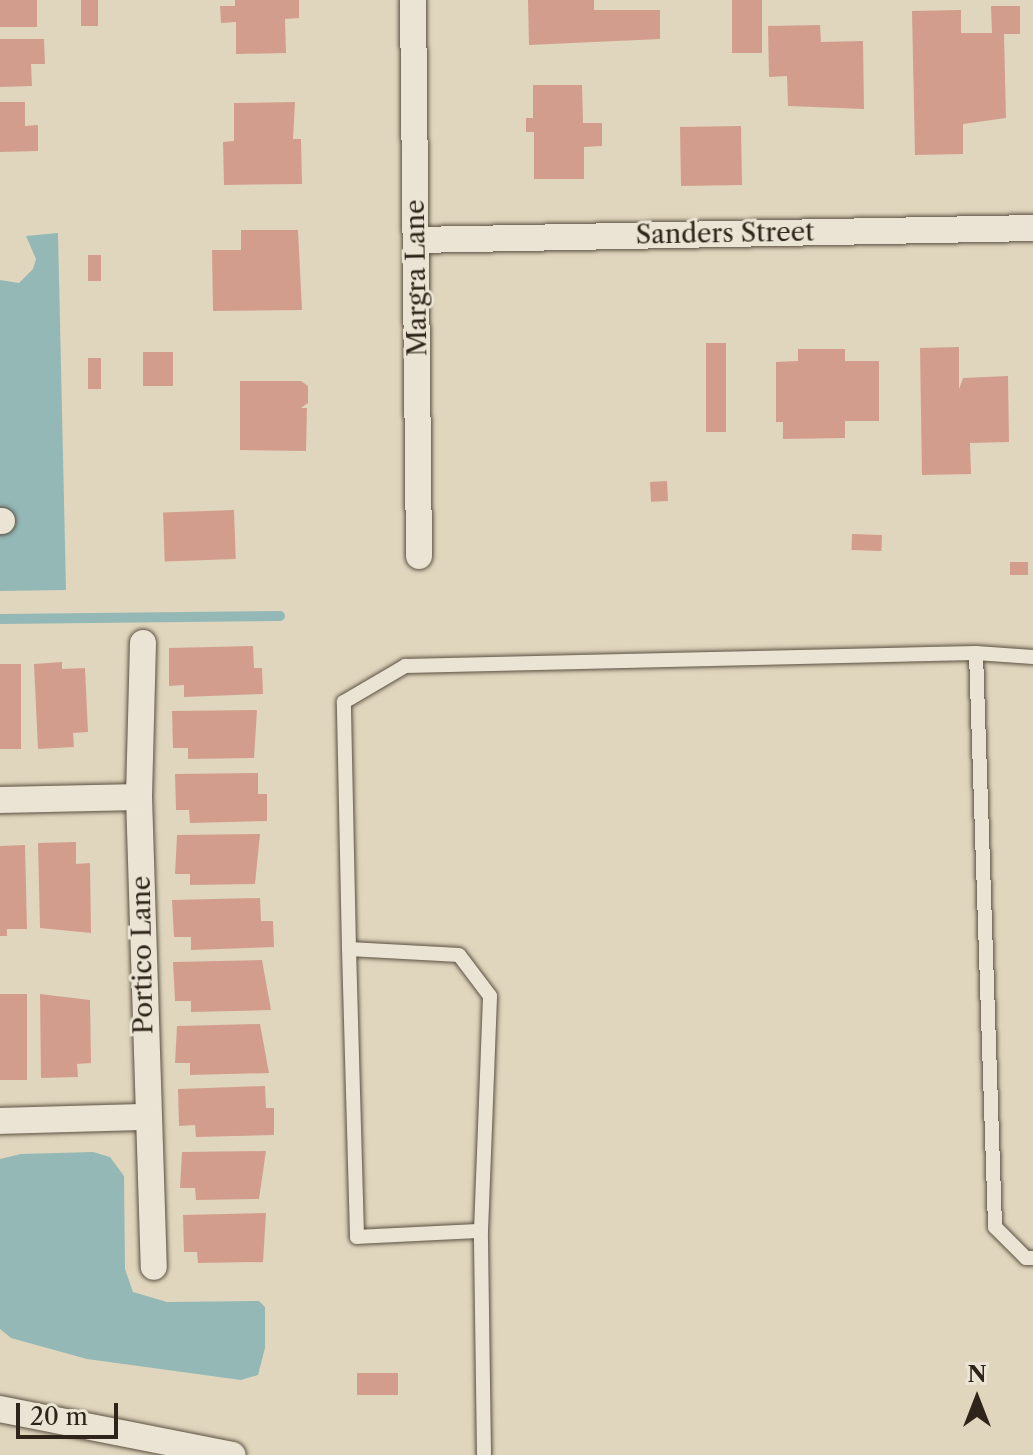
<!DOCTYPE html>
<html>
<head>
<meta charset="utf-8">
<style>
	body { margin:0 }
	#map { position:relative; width:1033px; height:1455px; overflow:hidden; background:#e0d6bd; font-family:"Libre Caslon Text",serif }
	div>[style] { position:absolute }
	.water>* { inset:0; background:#94b8b6 }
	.stream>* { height:10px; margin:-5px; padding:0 5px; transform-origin:5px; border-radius:5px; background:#94b8b6 }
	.building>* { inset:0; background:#d39d8e; transform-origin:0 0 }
	.roads { filter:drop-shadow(0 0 2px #5b5042) drop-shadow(0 0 2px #5b5042) }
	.lane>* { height:14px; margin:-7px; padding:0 7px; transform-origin:7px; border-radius:7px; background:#ebe4d4 }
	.street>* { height:26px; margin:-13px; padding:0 13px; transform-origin:13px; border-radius:13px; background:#ebe4d4 }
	span { translate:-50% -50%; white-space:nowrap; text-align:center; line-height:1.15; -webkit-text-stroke:6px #ebe4d4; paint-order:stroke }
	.street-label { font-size:26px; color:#2f2419 }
	.north { position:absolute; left:937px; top:1359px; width:80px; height:80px; -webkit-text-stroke:6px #ebe4d4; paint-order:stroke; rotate:0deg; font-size:22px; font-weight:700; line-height:32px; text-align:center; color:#2f2419 }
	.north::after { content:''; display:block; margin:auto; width:28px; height:36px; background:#2f2419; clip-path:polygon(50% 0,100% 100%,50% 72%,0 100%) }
	.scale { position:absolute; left:16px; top:1403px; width:102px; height:36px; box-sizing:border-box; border:4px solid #2f2419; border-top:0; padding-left:10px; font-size:24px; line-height:28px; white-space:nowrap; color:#2f2419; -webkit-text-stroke:6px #ebe4d4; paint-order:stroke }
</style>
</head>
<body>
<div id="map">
	<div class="water">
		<div style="clip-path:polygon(58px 233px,66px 590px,0 591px,0 280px,19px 283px,33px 269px,36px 259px,26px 236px)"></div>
		<div style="clip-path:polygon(93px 1152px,110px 1157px,124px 1176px,125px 1269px,133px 1292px,167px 1302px,259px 1301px,265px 1307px,265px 1348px,258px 1375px,241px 1380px,87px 1359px,11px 1338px,0 1329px,0 1159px,21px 1154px)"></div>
	</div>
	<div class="stream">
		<div style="left:0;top:619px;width:280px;rotate:-0.6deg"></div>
	</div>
	<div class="building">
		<div style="left:0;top:0;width:37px;height:27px"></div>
		<div style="left:81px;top:0;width:17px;height:26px"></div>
		<div style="clip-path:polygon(235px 0,299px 0,299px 18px,285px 19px,286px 53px,236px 54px,236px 22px,221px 23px,220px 6px,235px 6px)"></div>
		<div style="clip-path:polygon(528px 0,594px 0,594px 10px,660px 10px,660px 39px,529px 45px)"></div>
		<div style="left:732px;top:0;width:30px;height:53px"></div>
		<div style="clip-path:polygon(991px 6px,1020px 6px,1020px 34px,1004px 34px,1006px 118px,963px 124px,963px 154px,915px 155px,912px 11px,961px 10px,961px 33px,992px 33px)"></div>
		<div style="clip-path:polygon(820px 25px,821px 42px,863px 41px,864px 109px,788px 106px,787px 76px,769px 77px,768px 26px)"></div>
		<div style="clip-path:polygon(0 39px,44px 39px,45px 64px,31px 64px,32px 86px,0 87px)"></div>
		<div style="clip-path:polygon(533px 85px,582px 85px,583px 123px,602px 123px,602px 146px,584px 147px,584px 179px,534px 179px,534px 132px,526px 132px,526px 118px,533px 118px)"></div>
		<div style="clip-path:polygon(0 102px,25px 102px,25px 126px,38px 125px,38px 151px,0 152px)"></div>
		<div style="clip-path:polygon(295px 102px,293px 139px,301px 139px,302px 184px,224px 185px,223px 142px,234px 141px,234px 103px)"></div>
		<div style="left:741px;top:126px;width:59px;height:61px;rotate:89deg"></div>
		<div style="clip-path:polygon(241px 230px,298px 230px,302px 310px,213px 311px,212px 250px,241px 250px)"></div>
		<div style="left:88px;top:255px;width:13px;height:26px"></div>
		<div style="left:706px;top:343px;width:20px;height:89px"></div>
		<div style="clip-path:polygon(959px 347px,959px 389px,963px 378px,1008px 376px,1009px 442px,970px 443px,971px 474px,922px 475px,920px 348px)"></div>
		<div style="clip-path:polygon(798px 349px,845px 349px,845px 361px,879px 361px,879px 421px,845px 421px,845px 438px,783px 439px,783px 422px,776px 422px,776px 362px,798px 361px)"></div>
		<div style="left:143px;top:352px;width:30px;height:34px"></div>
		<div style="left:88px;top:358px;width:13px;height:31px"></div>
		<div style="clip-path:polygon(240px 381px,301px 381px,308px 386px,308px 403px,301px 408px,307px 408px,306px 451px,240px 450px)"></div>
		<div style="left:667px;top:481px;width:20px;height:17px;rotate:87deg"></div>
		<div style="left:234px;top:510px;width:49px;height:71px;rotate:88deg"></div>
		<div style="left:852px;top:534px;width:30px;height:16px;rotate:2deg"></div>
		<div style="left:1010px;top:562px;width:18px;height:13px"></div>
		<div style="clip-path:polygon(253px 646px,254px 668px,262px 668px,263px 694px,184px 697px,184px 685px,169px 686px,169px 648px)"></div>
		<div style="clip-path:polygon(62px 662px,62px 669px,85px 668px,88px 732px,73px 733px,74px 747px,38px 749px,34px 664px)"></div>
		<div style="left:0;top:664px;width:21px;height:85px"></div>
		<div style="clip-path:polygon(257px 710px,254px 758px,188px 759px,188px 748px,173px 748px,172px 711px)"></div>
		<div style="clip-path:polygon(258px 773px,258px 794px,267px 794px,267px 821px,190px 823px,189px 810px,176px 810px,175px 774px)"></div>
		<div style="clip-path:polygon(260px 834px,255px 884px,190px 885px,190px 874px,175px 874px,177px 835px)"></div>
		<div style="clip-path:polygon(76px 842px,76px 864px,90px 863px,91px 933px,40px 928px,38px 843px)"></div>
		<div style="clip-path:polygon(25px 845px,27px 929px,7px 929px,7px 936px,0 936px,0 846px)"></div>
		<div style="clip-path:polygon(260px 898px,261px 921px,273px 921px,274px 947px,191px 950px,191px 937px,174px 937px,172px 900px)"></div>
		<div style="clip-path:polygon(262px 960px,271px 1010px,191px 1012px,191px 1001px,175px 1001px,173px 962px)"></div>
		<div style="left:0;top:994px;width:27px;height:86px"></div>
		<div style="clip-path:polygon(40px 994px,90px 1000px,91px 1063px,77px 1064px,78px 1077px,41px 1078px)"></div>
		<div style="clip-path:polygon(260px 1024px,269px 1073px,190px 1075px,190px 1063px,175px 1063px,177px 1026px)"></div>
		<div style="clip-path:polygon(265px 1086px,266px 1108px,274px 1108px,274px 1135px,196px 1137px,195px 1125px,179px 1126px,178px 1089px)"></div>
		<div style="clip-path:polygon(266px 1151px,259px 1199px,196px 1200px,195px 1188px,180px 1188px,182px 1152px)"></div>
		<div style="clip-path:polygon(266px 1213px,263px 1262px,198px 1263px,197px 1252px,184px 1252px,183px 1215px)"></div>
		<div style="left:357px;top:1373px;width:41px;height:22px"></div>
	</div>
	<div class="roads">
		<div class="lane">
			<div style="left:976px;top:653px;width:574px;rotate:88.1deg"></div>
			<div style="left:995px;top:1227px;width:44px;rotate:45deg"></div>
			<div style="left:1026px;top:1258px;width:7px"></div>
			<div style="left:349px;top:949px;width:288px;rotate:88.4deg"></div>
			<div style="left:357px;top:1237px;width:124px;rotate:-2.8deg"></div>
			<div style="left:484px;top:1455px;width:224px;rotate:-90.8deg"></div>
			<div style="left:481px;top:1231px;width:235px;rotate:-87.8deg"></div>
			<div style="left:490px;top:996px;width:51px;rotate:-127.1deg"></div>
			<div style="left:459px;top:955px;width:110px;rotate:-176.9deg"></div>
			<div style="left:349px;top:949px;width:247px;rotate:-91.2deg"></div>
			<div style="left:344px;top:702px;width:71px;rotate:-30.5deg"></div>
			<div style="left:405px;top:666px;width:571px;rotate:-1.3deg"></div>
			<div style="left:976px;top:653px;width:57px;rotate:4deg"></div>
		</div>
		<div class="street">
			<div style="left:413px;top:0;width:556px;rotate:89.38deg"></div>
			<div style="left:416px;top:240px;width:617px;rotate:-1.11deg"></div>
			<div style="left:0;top:521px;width:2px"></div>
			<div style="left:143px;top:643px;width:154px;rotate:91.5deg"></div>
			<div style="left:139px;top:797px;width:470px;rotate:88.2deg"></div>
			<div style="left:0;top:800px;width:139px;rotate:-1.2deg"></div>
			<div style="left:0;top:1121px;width:147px;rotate:-1.6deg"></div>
			<div style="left:0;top:1409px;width:237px;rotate:11.2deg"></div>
		</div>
	</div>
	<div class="street-label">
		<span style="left:725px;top:234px;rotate:-1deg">Sanders Street</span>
		<span style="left:417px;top:278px;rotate:-91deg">Margra Lane</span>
		<span style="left:143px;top:955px;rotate:-91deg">Portico Lane</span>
	</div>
	<div class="north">N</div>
	<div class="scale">20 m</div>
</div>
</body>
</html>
